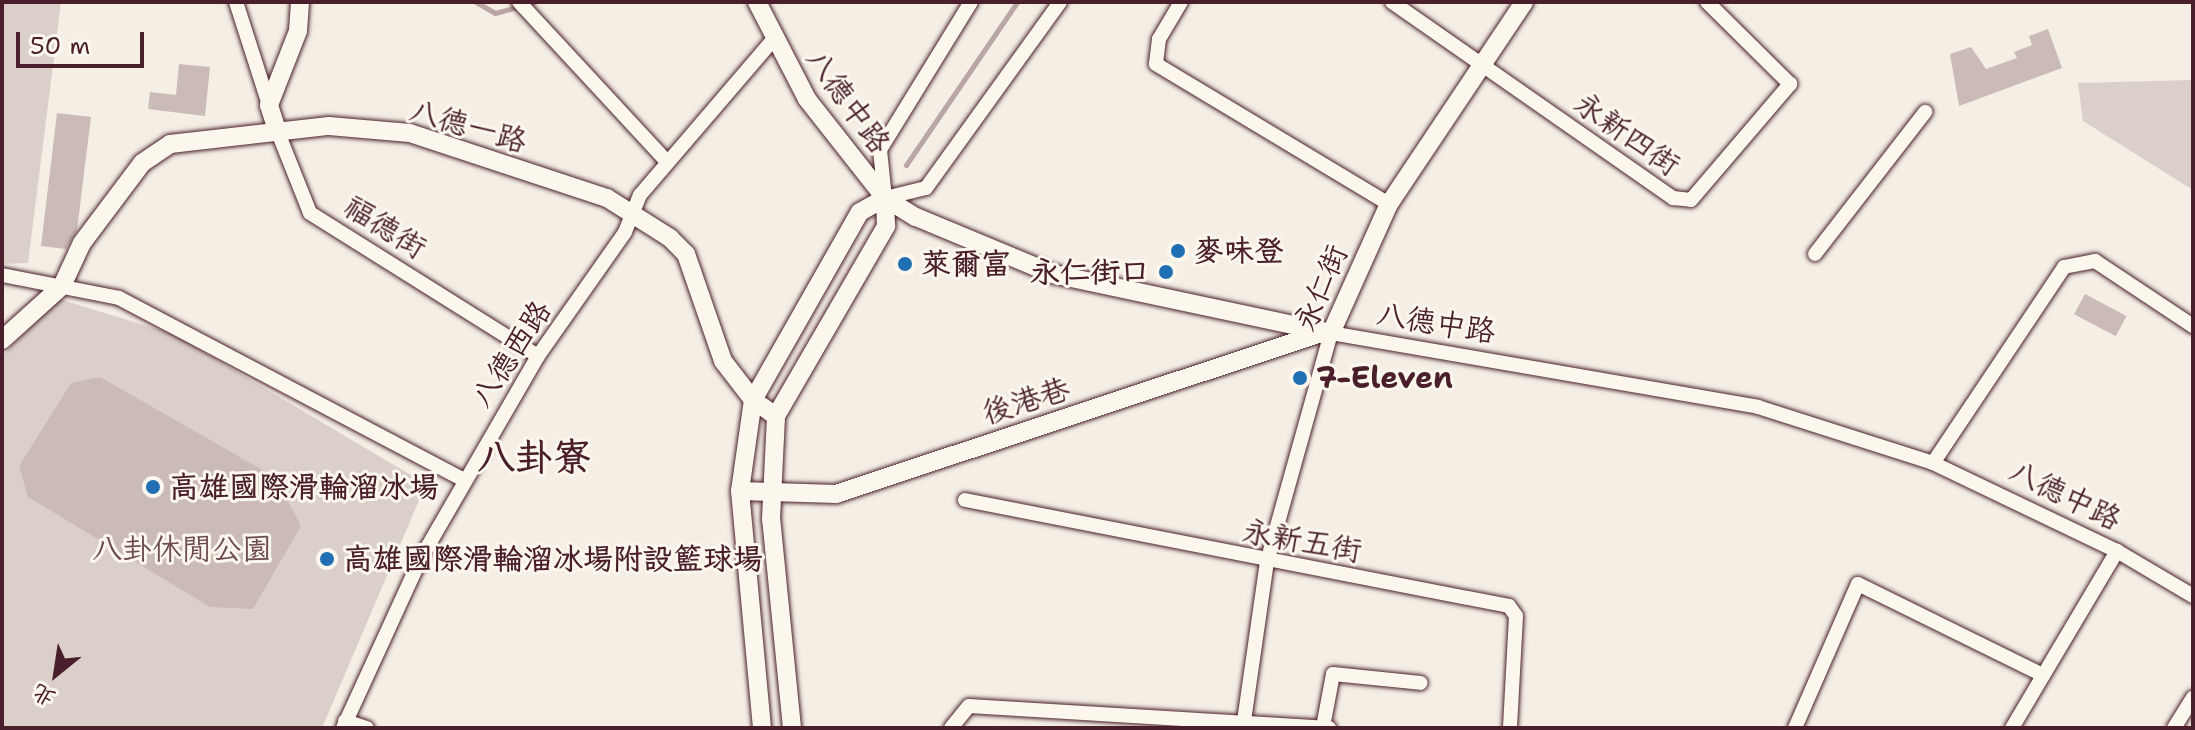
<!DOCTYPE html>
<html>
<head>
<meta charset="utf-8">
<style>
	body { margin:0 }
	#map { position:relative; width:2195px; height:730px; overflow:hidden; background:#f4eee4; font-family:"Shantell Sans","LXGW WenKai TC",sans-serif }
	div>[style] { position:absolute }
	.green>* { inset:0; background:#dbd0c9 }
	.stream>* { height:5px; margin:-2.5px; padding:0 2.5px; transform-origin:2.5px; border-radius:2.5px; background:#baa7a5 }
	.building>* { inset:0; background:#cabbb6; transform-origin:0 0 }
	.roads { filter:drop-shadow(0 0 2px #4a1f2b) drop-shadow(0 0 2px #4a1f2b) }
	.street>* { height:14px; margin:-7px; padding:0 7px; transform-origin:7px; border-radius:7px; background:#fbf7ec }
	.secondary>* { height:18px; margin:-9px; padding:0 9px; transform-origin:9px; border-radius:9px; background:#fbf7ec }
	.dots>* { width:22px; height:22px; translate:-50% -50%; box-sizing:border-box; border:4px solid #fbf7ec; border-radius:50% }
	span { translate:-50% -50%; white-space:nowrap; text-align:center; line-height:1.15; -webkit-text-stroke:6px #fbf7ec; paint-order:stroke }
	.street-label { font-size:30px; color:#4a1f2b }
	.poi-label { font-size:30px; color:#4a1f2b; font-weight:700 }
	.left { translate:0 -50%; text-align:left }
	.right { translate:-100% -50%; text-align:right }
	.park-label { font-size:30px; color:#6e4b52 }
	.district-label { font-size:38px; color:#4a1f2b; font-weight:700 }
	.frame { position:absolute; inset:0; border:4px solid #4a1f2b; pointer-events:none }
	.north { position:absolute; left:16px; top:634px; width:80px; height:80px; -webkit-text-stroke:6px #fbf7ec; paint-order:stroke; rotate:210deg; font-size:22px; font-weight:700; line-height:32px; text-align:center; color:#4a1f2b }
	.north::after { content:''; display:block; margin:auto; width:28px; height:36px; background:#4a1f2b; clip-path:polygon(50% 0,100% 100%,50% 72%,0 100%) }
	.scale { position:absolute; left:16px; top:32px; width:128px; height:36px; box-sizing:border-box; border:4px solid #4a1f2b; border-top:0; padding-left:10px; font-size:24px; line-height:28px; white-space:nowrap; color:#4a1f2b; -webkit-text-stroke:6px #fbf7ec; paint-order:stroke }
</style>
</head>
<body>
<div id="map">
	<div class="green">
		<div style="clip-path:polygon(2px 2px,61px 2px,28px 263px,2px 264px)"></div>
		<div style="clip-path:polygon(2193px 80px,2193px 190px,2083px 121px,2078px 83px)"></div>
		<div style="clip-path:polygon(59px 299px,173px 334px,426px 484px,322px 728px,2px 728px,2px 356px)"></div>
	</div>
	<div class="stream">
		<div style="left:476px;top:2px;width:22px;rotate:30deg"></div>
		<div style="left:495px;top:13px;width:41px;rotate:-15.4deg"></div>
		<div style="left:906px;top:165px;width:197px;rotate:-55.7deg"></div>
	</div>
	<div class="building">
		<div style="clip-path:polygon(2048px 29px,2062px 68px,1959px 106px,1950px 54px,1971px 47px,1986px 69px,2017px 58px,2014px 52px,2032px 45px,2029px 36px)"></div>
		<div style="clip-path:polygon(179px 64px,210px 67px,205px 116px,148px 109px,150px 92px,176px 95px)"></div>
		<div style="clip-path:polygon(57px 113px,91px 117px,77px 230px,66px 249px,41px 246px)"></div>
		<div style="left:2085px;top:294px;width:47px;height:23px;rotate:28deg"></div>
		<div style="clip-path:polygon(100px 377px,275px 477px,301px 526px,253px 609px,210px 607px,28px 497px,19px 466px,71px 383px)"></div>
	</div>
	<div class="roads">
		<div class="street">
			<div style="left:236px;top:2px;width:108px;rotate:72.2deg"></div>
			<div style="left:519px;top:2px;width:218px;rotate:47.2deg"></div>
			<div style="left:971px;top:2px;width:174px;rotate:121.6deg"></div>
			<div style="left:880px;top:150px;width:48px;rotate:84.1deg"></div>
			<div style="left:885px;top:198px;width:42px;rotate:-13.7deg"></div>
			<div style="left:926px;top:188px;width:229px;rotate:-54.2deg"></div>
			<div style="left:1181px;top:2px;width:43px;rotate:120.7deg"></div>
			<div style="left:1159px;top:39px;width:25px;rotate:97deg"></div>
			<div style="left:1156px;top:64px;width:272px;rotate:31deg"></div>
			<div style="left:1392px;top:2px;width:343px;rotate:34.9deg"></div>
			<div style="left:1673px;top:198px;width:18px;rotate:6deg"></div>
			<div style="left:1691px;top:200px;width:153px;rotate:-49.5deg"></div>
			<div style="left:1790px;top:84px;width:117px;rotate:-135.3deg"></div>
			<div style="left:277px;top:130px;width:89px;rotate:68.3deg"></div>
			<div style="left:310px;top:213px;width:269px;rotate:32.1deg"></div>
			<div style="left:1815px;top:254px;width:180px;rotate:-52.2deg"></div>
			<div style="left:2px;top:275px;width:119px;rotate:11.1deg"></div>
			<div style="left:119px;top:298px;width:389px;rotate:27.8deg"></div>
			<div style="left:1933px;top:463px;width:236px;rotate:-56.2deg"></div>
			<div style="left:2064px;top:267px;width:32px;rotate:-11deg"></div>
			<div style="left:2095px;top:261px;width:118px;rotate:33.6deg"></div>
			<div style="left:965px;top:500px;width:554px;rotate:11.03deg"></div>
			<div style="left:1509px;top:606px;width:12px;rotate:55deg"></div>
			<div style="left:1516px;top:616px;width:112px;rotate:93.1deg"></div>
			<div style="left:345px;top:721px;width:23px;rotate:18deg"></div>
			<div style="left:1323px;top:727px;width:54px;rotate:-79.3deg"></div>
			<div style="left:1333px;top:674px;width:88px;rotate:5.8deg"></div>
			<div style="left:343px;top:728px;width:187px;rotate:-65.4deg"></div>
			<div style="left:421px;top:558px;width:233px;rotate:-59.9deg"></div>
			<div style="left:538px;top:356px;width:151px;rotate:-54.9deg"></div>
			<div style="left:625px;top:232px;width:40px;rotate:-68deg"></div>
			<div style="left:640px;top:195px;width:203px;rotate:-49.4deg"></div>
			<div style="left:951px;top:728px;width:28px;rotate:-51deg"></div>
			<div style="left:969px;top:706px;width:361px;rotate:3.5deg"></div>
			<div style="left:1243px;top:728px;width:168px;rotate:-81.8deg"></div>
			<div style="left:1267px;top:562px;width:238px;rotate:-74.4deg"></div>
			<div style="left:1331px;top:333px;width:433px;rotate:9.8deg"></div>
			<div style="left:1758px;top:407px;width:184px;rotate:17.7deg"></div>
			<div style="left:1933px;top:463px;width:204px;rotate:25.6deg"></div>
			<div style="left:2117px;top:551px;width:88px;rotate:30.6deg"></div>
			<div style="left:1795px;top:728px;width:157px;rotate:-66.4deg"></div>
			<div style="left:1858px;top:584px;width:206px;rotate:26.2deg"></div>
			<div style="left:2012px;top:728px;width:206px;rotate:-59.3deg"></div>
			<div style="left:2174px;top:728px;width:36px;rotate:-58deg"></div>
		</div>
		<div class="secondary">
			<div style="left:757px;top:2px;width:109px;rotate:62.7deg"></div>
			<div style="left:807px;top:99px;width:126px;rotate:51.8deg"></div>
			<div style="left:885px;top:198px;width:36px;rotate:32deg"></div>
			<div style="left:916px;top:217px;width:148px;rotate:22.6deg"></div>
			<div style="left:1053px;top:274px;width:284px;rotate:12deg"></div>
			<div style="left:1331px;top:333px;width:141px;rotate:-65.8deg"></div>
			<div style="left:1389px;top:204px;width:243px;rotate:-56.2deg"></div>
			<div style="left:277px;top:130px;width:26px;rotate:-108deg"></div>
			<div style="left:269px;top:105px;width:79px;rotate:-68.6deg"></div>
			<div style="left:298px;top:31px;width:29px;rotate:-86deg"></div>
			<div style="left:2px;top:340px;width:81px;rotate:-42deg"></div>
			<div style="left:62px;top:286px;width:47px;rotate:-65.1deg"></div>
			<div style="left:82px;top:243px;width:100px;rotate:-53.1deg"></div>
			<div style="left:142px;top:163px;width:34px;rotate:-34deg"></div>
			<div style="left:170px;top:144px;width:160px;rotate:-6.5deg"></div>
			<div style="left:329px;top:126px;width:81px;rotate:4.9deg"></div>
			<div style="left:410px;top:133px;width:207px;rotate:18.3deg"></div>
			<div style="left:607px;top:198px;width:75px;rotate:32.4deg"></div>
			<div style="left:670px;top:238px;width:23px;rotate:45deg"></div>
			<div style="left:686px;top:254px;width:113px;rotate:70.9deg"></div>
			<div style="left:723px;top:361px;width:49px;rotate:52.4deg"></div>
			<div style="left:753px;top:400px;width:28px;rotate:35deg"></div>
			<div style="left:740px;top:491px;width:96px;rotate:1.8deg"></div>
			<div style="left:836px;top:494px;width:511px;rotate:-18.36deg"></div>
			<div style="left:762px;top:728px;width:238px;rotate:-95.3deg"></div>
			<div style="left:740px;top:491px;width:92px;rotate:-81.9deg"></div>
			<div style="left:753px;top:400px;width:216px;rotate:-60.4deg"></div>
			<div style="left:860px;top:212px;width:29px;rotate:-29deg"></div>
			<div style="left:792px;top:728px;width:210px;rotate:-95.7deg"></div>
			<div style="left:771px;top:519px;width:103px;rotate:-87.2deg"></div>
			<div style="left:776px;top:416px;width:220px;rotate:-59.9deg"></div>
			<div style="left:886px;top:226px;width:28px;rotate:-92deg"></div>
		</div>
	</div>
	<div class="dots">
		<div style="left:1178px;top:251px;background:#1f6fb2"></div>
		<div style="left:905px;top:264px;background:#1f6fb2"></div>
		<div style="left:1166px;top:272px;background:#1f6fb2"></div>
		<div style="left:1300px;top:378px;background:#1f6fb2"></div>
		<div style="left:153px;top:487px;background:#1f6fb2"></div>
		<div style="left:327px;top:559px;background:#1f6fb2"></div>
	</div>
	<div class="street-label">
		<span style="left:848px;top:101px;rotate:54deg">八德中路</span>
		<span style="left:468px;top:126px;rotate:16deg">八德一路</span>
		<span style="left:1627px;top:134px;rotate:35deg">永新四街</span>
		<span style="left:385px;top:227px;rotate:32deg">福德街</span>
		<span style="left:1321px;top:288px;rotate:-67deg">永仁街</span>
		<span style="left:1436px;top:323px;rotate:9deg">八德中路</span>
		<span style="left:511px;top:354px;rotate:-57deg">八德西路</span>
		<span style="left:1026px;top:401px;rotate:-17deg">後港巷</span>
		<span style="left:2065px;top:495px;rotate:26deg">八德中路</span>
		<span style="left:1302px;top:541px;rotate:10deg">永新五街</span>
	</div>
	<div class="poi-label">
		<span class="left" style="left:1194px;top:251px">麥味登</span>
		<span class="left" style="left:921px;top:264px">萊爾富</span>
		<span class="right" style="left:1150px;top:272px">永仁街口</span>
		<span class="left" style="left:1316px;top:378px">7-Eleven</span>
		<span class="left" style="left:169px;top:487px">高雄國際滑輪溜冰場</span>
		<span class="left" style="left:343px;top:559px">高雄國際滑輪溜冰場附設籃球場</span>
	</div>
	<div class="park-label">
		<span style="left:182px;top:549px">八卦休閒公園</span>
	</div>
	<div class="district-label">
		<span style="left:534px;top:457px">八卦寮</span>
	</div>
	<div class="frame"></div>
	<div class="north">北</div>
	<div class="scale">50 m</div>
</div>
</body>
</html>
